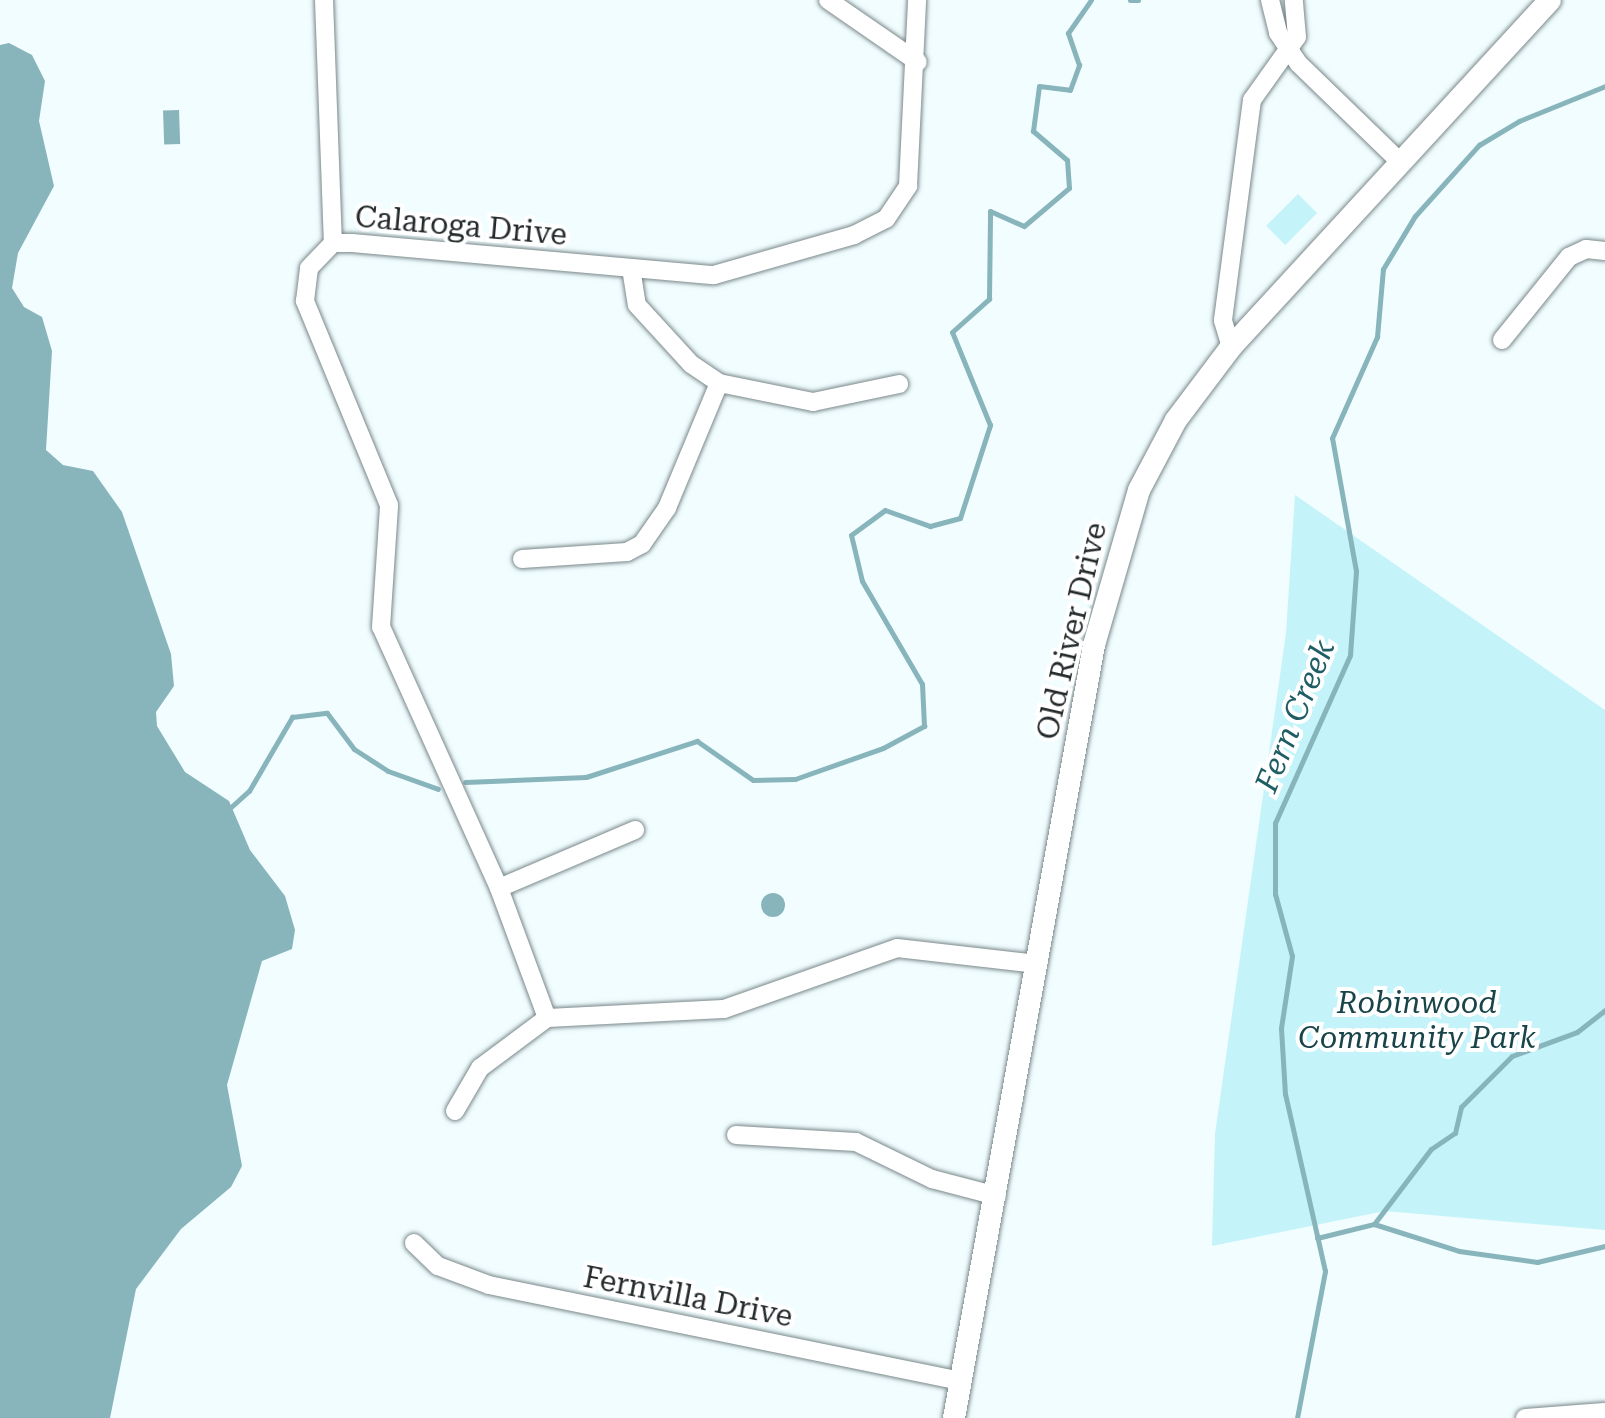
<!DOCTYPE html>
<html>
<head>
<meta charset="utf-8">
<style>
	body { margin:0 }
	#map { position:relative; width:1605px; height:1418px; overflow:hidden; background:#f1fdff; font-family:"Roboto Serif",serif }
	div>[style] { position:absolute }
	.green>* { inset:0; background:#c4f3f9; transform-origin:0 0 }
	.water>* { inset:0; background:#88b5bb; transform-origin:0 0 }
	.round { border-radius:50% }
	.stream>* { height:5px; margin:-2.5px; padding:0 2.5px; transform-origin:2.5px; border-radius:2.5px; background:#88b5bb }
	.roads { filter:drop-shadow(0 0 2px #7a888a) drop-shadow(0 0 2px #7a888a) }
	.minor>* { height:18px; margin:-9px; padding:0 9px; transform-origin:9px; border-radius:9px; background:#fff }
	.tertiary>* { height:22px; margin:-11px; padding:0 11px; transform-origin:11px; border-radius:11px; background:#fff }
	span { translate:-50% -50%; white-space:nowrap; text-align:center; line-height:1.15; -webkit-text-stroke:8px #fff; paint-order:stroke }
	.street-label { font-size:30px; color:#242a2b }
	.park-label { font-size:30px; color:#194449; font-style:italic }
	.water-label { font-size:32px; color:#205e66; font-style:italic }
</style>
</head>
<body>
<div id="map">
	<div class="green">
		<div style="left:1298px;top:194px;width:27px;height:45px;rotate:45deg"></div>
		<div style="clip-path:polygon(1295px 495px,1605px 710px,1605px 1230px,1385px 1211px,1212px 1246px,1215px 1134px,1286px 633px)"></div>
	</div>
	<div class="water">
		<div style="clip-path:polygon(9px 43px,32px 55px,45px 81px,39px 121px,54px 186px,18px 253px,12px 288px,24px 307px,42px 317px,52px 351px,46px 450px,63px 465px,93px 471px,122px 512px,171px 654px,174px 686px,156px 712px,157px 726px,185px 772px,229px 801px,250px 850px,285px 896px,295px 930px,292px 949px,262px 961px,227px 1085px,242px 1166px,231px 1187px,181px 1229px,136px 1289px,110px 1418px,0 1418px,0 45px)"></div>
		<div style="left:179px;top:110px;width:34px;height:16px;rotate:88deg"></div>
		<div class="round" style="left:761px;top:893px;width:24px;height:24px"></div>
	</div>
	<div class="stream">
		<div style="left:1130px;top:0;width:8px"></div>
		<div style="left:465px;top:782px;width:121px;rotate:-2.4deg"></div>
		<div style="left:586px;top:777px;width:117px;rotate:-18deg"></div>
		<div style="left:697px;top:741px;width:68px;rotate:34.9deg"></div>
		<div style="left:753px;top:780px;width:42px;rotate:-1.4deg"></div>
		<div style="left:795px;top:779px;width:93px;rotate:-19.4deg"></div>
		<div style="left:883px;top:748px;width:47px;rotate:-28.2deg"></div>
		<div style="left:924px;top:726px;width:42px;rotate:-92.7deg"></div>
		<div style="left:922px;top:684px;width:119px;rotate:-120.2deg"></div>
		<div style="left:862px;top:581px;width:47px;rotate:-103.4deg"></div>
		<div style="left:851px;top:535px;width:42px;rotate:-36.3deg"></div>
		<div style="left:885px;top:510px;width:48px;rotate:19.6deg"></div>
		<div style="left:930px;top:526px;width:31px;rotate:-15deg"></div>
		<div style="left:960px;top:518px;width:98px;rotate:-72.1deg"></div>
		<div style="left:990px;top:425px;width:100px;rotate:-112.2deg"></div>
		<div style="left:952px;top:332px;width:50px;rotate:-41.7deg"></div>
		<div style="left:989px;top:299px;width:88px;rotate:-89.3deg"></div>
		<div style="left:990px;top:211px;width:37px;rotate:24deg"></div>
		<div style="left:1024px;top:226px;width:59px;rotate:-40.2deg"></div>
		<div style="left:1069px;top:188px;width:28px;rotate:-94deg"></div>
		<div style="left:1067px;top:160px;width:45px;rotate:-139.5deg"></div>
		<div style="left:1033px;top:131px;width:45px;rotate:-82.4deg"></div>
		<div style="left:1039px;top:86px;width:31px;rotate:7deg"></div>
		<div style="left:1070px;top:90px;width:27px;rotate:-70deg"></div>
		<div style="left:1079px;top:65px;width:34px;rotate:-109deg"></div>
		<div style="left:1068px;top:33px;width:40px;rotate:-55.1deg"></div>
		<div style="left:231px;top:807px;width:24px;rotate:-42deg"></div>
		<div style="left:249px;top:791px;width:86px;rotate:-59.8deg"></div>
		<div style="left:292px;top:717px;width:35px;rotate:-7deg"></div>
		<div style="left:327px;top:713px;width:45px;rotate:53.1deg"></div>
		<div style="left:354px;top:749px;width:40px;rotate:32.9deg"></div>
		<div style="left:388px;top:771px;width:53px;rotate:19.8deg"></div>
		<div style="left:1374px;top:1224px;width:94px;rotate:-52.8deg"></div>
		<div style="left:1431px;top:1149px;width:29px;rotate:-34deg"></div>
		<div style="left:1455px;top:1133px;width:27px;rotate:-77deg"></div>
		<div style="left:1461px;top:1107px;width:72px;rotate:-45deg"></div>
		<div style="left:1512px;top:1056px;width:69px;rotate:-20.3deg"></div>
		<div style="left:1577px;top:1032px;width:36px;rotate:-38deg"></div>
		<div style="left:1317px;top:1238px;width:59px;rotate:-13.8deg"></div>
		<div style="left:1374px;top:1224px;width:89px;rotate:17.6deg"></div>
		<div style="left:1459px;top:1251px;width:79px;rotate:8deg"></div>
		<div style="left:1537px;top:1262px;width:70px;rotate:-13.2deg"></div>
		<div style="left:1297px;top:1418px;width:150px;rotate:-79.2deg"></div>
		<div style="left:1325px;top:1271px;width:181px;rotate:-102.7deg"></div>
		<div style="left:1285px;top:1094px;width:66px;rotate:-93.5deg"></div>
		<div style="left:1281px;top:1028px;width:73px;rotate:-81.3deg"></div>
		<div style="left:1292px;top:956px;width:64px;rotate:-105.3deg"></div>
		<div style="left:1275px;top:894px;width:71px;rotate:-90deg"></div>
		<div style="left:1275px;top:823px;width:184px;rotate:-65.9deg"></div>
		<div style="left:1350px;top:655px;width:84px;rotate:-85.9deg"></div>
		<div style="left:1356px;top:571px;width:135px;rotate:-100.2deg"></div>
		<div style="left:1332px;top:438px;width:111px;rotate:-66deg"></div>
		<div style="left:1377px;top:337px;width:68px;rotate:-85deg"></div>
		<div style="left:1383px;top:269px;width:62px;rotate:-58.9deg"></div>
		<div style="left:1415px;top:216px;width:96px;rotate:-48deg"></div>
		<div style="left:1479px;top:145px;width:47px;rotate:-31deg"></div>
		<div style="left:1519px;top:121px;width:93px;rotate:-22.1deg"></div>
	</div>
	<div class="roads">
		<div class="minor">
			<div style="left:324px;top:0;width:243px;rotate:87.9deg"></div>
			<div style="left:828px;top:0;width:109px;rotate:34.6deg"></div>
			<div style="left:1270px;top:0;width:34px;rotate:76deg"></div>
			<div style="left:1278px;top:33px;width:37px;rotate:56deg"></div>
			<div style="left:1299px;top:64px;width:138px;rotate:44.1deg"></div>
			<div style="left:631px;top:268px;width:37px;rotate:81deg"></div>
			<div style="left:637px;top:305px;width:80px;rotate:47.5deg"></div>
			<div style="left:691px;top:364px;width:34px;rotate:34deg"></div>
			<div style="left:719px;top:383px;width:96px;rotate:11.4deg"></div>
			<div style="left:813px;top:402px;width:88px;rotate:-11.8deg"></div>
			<div style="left:1502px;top:340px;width:107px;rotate:-51.1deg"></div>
			<div style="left:1569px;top:257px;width:19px;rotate:-25deg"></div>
			<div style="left:1586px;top:249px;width:19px;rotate:6deg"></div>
			<div style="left:1231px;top:347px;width:28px;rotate:-107deg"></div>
			<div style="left:1223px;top:320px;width:222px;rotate:-82.5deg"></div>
			<div style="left:1252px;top:100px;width:77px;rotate:-54.5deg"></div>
			<div style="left:1297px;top:37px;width:37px;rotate:-95deg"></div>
			<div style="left:522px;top:559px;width:105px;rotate:-3.8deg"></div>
			<div style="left:627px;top:552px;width:17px;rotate:-28deg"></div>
			<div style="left:642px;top:544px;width:44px;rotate:-55.2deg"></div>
			<div style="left:667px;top:508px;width:135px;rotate:-67.4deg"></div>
			<div style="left:499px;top:888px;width:148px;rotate:-23.1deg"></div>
			<div style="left:547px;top:1018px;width:139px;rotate:-110.3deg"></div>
			<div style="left:499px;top:888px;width:286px;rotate:-114.3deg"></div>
			<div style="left:381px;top:627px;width:122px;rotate:-86.2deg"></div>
			<div style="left:389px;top:505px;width:221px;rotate:-112.4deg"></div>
			<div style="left:305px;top:301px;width:33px;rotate:-83deg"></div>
			<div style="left:309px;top:268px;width:35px;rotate:-46deg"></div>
			<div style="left:333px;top:243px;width:19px"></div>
			<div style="left:352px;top:243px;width:363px;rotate:5.1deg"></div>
			<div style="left:714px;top:275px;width:146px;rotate:-15.9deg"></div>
			<div style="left:854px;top:235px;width:36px;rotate:-27deg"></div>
			<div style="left:886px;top:219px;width:40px;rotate:-56deg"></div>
			<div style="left:908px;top:186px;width:186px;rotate:-87.2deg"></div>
			<div style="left:547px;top:1018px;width:177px;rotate:-2.9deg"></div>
			<div style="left:724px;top:1009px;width:183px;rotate:-19.4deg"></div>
			<div style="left:897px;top:948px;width:141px;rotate:6.5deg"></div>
			<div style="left:455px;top:1111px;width:50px;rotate:-59.8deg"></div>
			<div style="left:480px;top:1068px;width:84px;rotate:-36.7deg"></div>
			<div style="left:736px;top:1135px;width:120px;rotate:3.3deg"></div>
			<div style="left:856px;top:1142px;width:85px;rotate:26deg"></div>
			<div style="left:932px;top:1179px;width:67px;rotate:14.7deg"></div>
			<div style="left:414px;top:1243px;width:33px;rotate:44deg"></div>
			<div style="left:438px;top:1266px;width:54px;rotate:20.4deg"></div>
			<div style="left:489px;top:1285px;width:483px;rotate:11.5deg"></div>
			<div style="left:1525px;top:1418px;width:80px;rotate:-4.3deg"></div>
		</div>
		<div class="tertiary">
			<div style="left:954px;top:1418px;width:786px;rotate:-79.73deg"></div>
			<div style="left:1094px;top:645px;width:161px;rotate:-73.8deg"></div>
			<div style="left:1139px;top:490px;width:79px;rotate:-62.1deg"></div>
			<div style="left:1176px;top:420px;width:91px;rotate:-53deg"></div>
			<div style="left:1231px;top:347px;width:471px;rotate:-47.4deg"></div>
		</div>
	</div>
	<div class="street-label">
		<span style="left:461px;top:226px;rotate:5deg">Calaroga Drive</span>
		<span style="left:1072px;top:631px;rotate:-77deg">Old River Drive</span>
		<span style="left:688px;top:1297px;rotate:11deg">Fernvilla Drive</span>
	</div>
	<div class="park-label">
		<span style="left:1417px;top:1020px">Robinwood<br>Community Park</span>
	</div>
	<div class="water-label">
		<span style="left:1295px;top:716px;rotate:-68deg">Fern Creek</span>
	</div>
</div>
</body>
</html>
